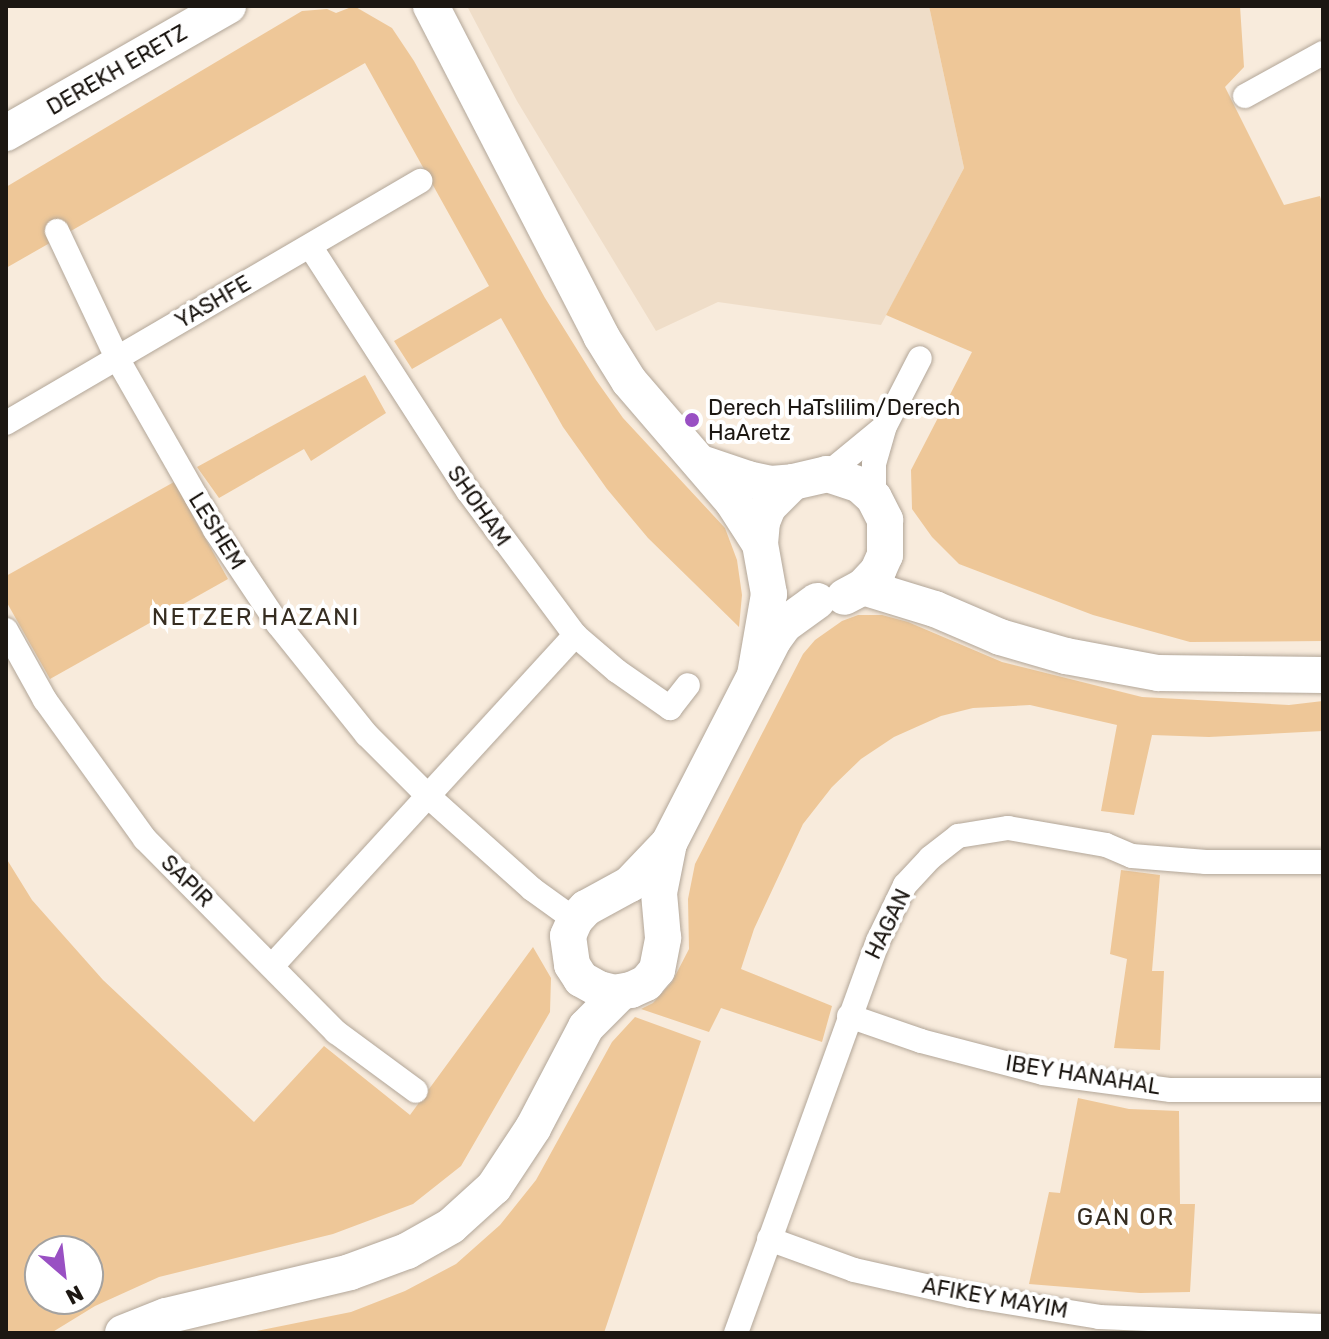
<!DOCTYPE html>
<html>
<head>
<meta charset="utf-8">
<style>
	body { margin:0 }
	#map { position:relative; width:1329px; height:1339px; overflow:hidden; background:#f8ebdc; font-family:Rubik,sans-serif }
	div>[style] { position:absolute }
	.built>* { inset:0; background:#efddc8 }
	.green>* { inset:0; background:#eec798 }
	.roads { filter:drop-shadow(0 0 2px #b2a698) drop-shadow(0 0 2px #b2a698) }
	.street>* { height:24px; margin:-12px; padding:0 12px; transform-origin:12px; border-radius:12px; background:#fff }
	.secondary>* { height:36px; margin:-18px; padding:0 18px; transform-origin:18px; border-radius:18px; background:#fff }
	.dots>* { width:22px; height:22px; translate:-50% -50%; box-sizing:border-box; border:4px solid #fff; border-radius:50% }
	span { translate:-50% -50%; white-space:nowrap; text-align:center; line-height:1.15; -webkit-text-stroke:8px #fff; paint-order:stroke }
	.street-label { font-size:22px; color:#1c1712 }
	.poi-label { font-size:22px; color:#1c1712 }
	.left { translate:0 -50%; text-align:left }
	.neighbourhood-label { font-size:24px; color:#362d21; letter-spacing:2px }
	.frame { position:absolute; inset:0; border:8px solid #1c1712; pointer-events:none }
	.north { position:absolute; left:24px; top:1235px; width:80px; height:80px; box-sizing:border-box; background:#fff; border:2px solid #a4a2a0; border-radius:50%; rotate:152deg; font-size:22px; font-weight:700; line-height:32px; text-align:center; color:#1c1712 }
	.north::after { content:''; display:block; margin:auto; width:28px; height:36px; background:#9950c3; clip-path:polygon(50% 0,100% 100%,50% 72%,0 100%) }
</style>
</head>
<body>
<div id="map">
	<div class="built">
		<div style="clip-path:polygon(467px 6px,929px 6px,964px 168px,881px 325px,718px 302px,656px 331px,517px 101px)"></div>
	</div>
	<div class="green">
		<div style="clip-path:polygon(354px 6px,392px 28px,414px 61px,545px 298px,596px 380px,623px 418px,725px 528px,737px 560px,742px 595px,739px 627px,648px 538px,607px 489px,563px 427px,501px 318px,412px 369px,394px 341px,489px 286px,365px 63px,6px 268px,6px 187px,302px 11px,327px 9px,336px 13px)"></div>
		<div style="clip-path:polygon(929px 6px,1240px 6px,1244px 67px,1225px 87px,1284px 205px,1320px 196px,1323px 206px,1323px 641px,1190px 642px,1093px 615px,959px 564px,932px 537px,912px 509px,911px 470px,972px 352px,886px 315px,964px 168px)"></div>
		<div style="clip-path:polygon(365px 375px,386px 413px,311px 461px,304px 449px,219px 498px,197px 467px)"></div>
		<div style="clip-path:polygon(174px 482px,228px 579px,50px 679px,6px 601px,6px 576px)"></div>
		<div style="clip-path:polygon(858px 615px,882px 615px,908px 622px,1002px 662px,1142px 697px,1289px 705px,1323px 701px,1323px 731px,1209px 737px,1152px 735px,1134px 815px,1101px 811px,1117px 725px,1030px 705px,973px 708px,941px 716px,894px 737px,861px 759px,832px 787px,803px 824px,754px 929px,741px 969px,832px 1006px,822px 1042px,721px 1008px,709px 1032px,641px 1009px,653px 1003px,672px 982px,689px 949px,688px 899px,695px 864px,803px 654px,815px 640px,842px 621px)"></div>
		<div style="clip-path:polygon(evenodd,6px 858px,32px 900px,103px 980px,254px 1122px,324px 1046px,410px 1115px,533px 947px,551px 978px,550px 1012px,461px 1166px,413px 1204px,333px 1234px,159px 1277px,95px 1306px,51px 1333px,6px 1333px,6px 858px,40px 1251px,88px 1251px,88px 1299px,40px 1299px,40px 1251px)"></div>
		<div style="clip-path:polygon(1121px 870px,1160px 875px,1152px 971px,1164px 971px,1160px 1050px,1114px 1048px,1127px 959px,1110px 954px)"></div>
		<div style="clip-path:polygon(635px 1017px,701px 1041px,604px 1333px,247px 1333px,351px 1312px,405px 1291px,456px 1264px,500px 1225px,536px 1180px,612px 1042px)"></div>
		<div style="clip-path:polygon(1078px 1098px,1129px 1109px,1179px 1111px,1180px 1204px,1195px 1204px,1190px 1292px,1140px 1293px,1029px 1284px,1049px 1192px,1060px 1193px)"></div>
	</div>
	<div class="roads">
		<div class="street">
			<div style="left:1245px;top:96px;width:89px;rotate:-28.9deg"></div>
			<div style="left:57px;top:231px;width:140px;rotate:64.7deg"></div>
			<div style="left:117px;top:358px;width:198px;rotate:60.3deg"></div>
			<div style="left:215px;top:530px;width:113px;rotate:56.2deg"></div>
			<div style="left:278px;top:624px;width:142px;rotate:51.3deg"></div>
			<div style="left:367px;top:735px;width:86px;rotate:45deg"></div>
			<div style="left:428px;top:796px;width:140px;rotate:41.8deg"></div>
			<div style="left:532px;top:889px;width:53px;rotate:35.8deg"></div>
			<div style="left:310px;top:246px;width:292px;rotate:57.2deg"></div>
			<div style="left:468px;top:491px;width:179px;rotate:53.4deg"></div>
			<div style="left:575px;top:635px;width:55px;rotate:40.6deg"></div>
			<div style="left:617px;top:671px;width:65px;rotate:34.9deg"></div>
			<div style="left:670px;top:708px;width:29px;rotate:-52deg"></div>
			<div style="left:6px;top:423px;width:480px;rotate:-30.3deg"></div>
			<div style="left:827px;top:474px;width:72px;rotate:-39.4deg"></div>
			<div style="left:874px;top:498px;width:34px;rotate:-90deg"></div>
			<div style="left:874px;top:464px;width:40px;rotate:-74deg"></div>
			<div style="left:885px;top:426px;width:76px;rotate:-62.8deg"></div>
			<div style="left:6px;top:630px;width:80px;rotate:60.9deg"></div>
			<div style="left:45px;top:700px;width:171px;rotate:54.3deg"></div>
			<div style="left:145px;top:839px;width:272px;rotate:45.3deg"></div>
			<div style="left:336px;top:1032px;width:99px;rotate:36.4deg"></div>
			<div style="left:272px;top:966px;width:449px;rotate:-47.5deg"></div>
			<div style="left:849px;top:1016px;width:76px;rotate:19.1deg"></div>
			<div style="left:921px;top:1041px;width:126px;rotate:14.7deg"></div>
			<div style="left:1043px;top:1073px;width:129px;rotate:7.6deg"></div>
			<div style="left:1171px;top:1090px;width:152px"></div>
			<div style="left:769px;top:1239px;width:90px;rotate:20deg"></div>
			<div style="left:854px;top:1270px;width:119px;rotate:12.6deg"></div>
			<div style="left:970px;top:1296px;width:131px;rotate:9.2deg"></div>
			<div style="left:1099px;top:1317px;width:224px;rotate:2.3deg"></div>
			<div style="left:736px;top:1333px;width:417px;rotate:-70.1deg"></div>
			<div style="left:878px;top:941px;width:62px;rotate:-64.3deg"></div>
			<div style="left:905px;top:885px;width:37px;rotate:-47deg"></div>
			<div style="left:930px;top:858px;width:36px;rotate:-38deg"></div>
			<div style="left:958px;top:836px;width:51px;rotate:-9.1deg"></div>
			<div style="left:1008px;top:828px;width:99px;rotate:9.8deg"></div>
			<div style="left:1106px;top:845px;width:28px;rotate:23deg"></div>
			<div style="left:1132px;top:856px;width:74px;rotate:4.6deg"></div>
			<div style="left:1206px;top:862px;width:117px"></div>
		</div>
		<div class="secondary">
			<div style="left:431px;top:6px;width:371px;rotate:62.7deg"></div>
			<div style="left:601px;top:336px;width:53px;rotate:58.1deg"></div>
			<div style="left:629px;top:381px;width:160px;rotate:49.3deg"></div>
			<div style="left:733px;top:502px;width:50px;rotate:57.3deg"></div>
			<div style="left:760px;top:544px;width:51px;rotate:79.8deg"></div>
			<div style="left:769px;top:594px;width:82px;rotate:99.8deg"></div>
			<div style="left:6px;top:133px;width:256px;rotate:-29.8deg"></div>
			<div style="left:701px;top:463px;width:50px;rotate:18.8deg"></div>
			<div style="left:748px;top:479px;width:24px;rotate:12deg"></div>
			<div style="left:771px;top:484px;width:22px;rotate:-5deg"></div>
			<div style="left:760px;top:544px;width:22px;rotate:-85deg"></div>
			<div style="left:762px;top:522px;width:16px;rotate:-68deg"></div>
			<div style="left:768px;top:507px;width:35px;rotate:-45deg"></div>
			<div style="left:793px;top:482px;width:35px;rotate:-13deg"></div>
			<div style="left:827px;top:474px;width:35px;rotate:18deg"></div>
			<div style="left:860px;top:485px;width:19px;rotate:43deg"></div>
			<div style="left:874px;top:498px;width:25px;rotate:63deg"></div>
			<div style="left:885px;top:520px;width:35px;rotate:90deg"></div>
			<div style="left:885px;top:555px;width:17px;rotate:114deg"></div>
			<div style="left:878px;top:571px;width:22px;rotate:133deg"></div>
			<div style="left:863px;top:587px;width:21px;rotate:152deg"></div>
			<div style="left:863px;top:587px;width:75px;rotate:17deg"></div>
			<div style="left:935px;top:609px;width:71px;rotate:23.3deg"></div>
			<div style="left:1000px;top:637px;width:69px;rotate:16.1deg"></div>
			<div style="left:1066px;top:656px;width:94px;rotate:10.5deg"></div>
			<div style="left:1158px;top:673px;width:165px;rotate:0.7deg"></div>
			<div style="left:669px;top:843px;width:57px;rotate:133.6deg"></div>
			<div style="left:630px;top:884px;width:50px;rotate:151.4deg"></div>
			<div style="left:586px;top:908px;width:16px;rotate:133deg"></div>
			<div style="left:575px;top:920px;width:17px;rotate:114deg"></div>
			<div style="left:568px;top:936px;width:29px;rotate:82deg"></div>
			<div style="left:572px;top:965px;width:17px;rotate:57deg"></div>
			<div style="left:581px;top:979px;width:21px;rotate:29deg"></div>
			<div style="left:599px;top:989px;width:16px;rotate:14deg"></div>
			<div style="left:615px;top:993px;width:16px;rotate:-11deg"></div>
			<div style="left:631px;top:990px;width:17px;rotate:-25deg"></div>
			<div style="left:646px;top:983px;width:17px;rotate:-50deg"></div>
			<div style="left:657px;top:970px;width:33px;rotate:-79deg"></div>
			<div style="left:663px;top:938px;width:45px;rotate:-95.1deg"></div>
			<div style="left:659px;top:893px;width:51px;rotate:-78.7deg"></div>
			<div style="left:669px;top:843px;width:229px;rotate:-62.8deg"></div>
			<div style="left:774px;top:639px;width:17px;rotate:-54deg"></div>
			<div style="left:784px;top:625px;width:41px;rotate:-36deg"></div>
			<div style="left:123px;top:1333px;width:46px;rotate:-21.6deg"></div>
			<div style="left:166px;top:1316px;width:189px;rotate:-13.4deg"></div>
			<div style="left:350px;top:1272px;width:61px;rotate:-20.2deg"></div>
			<div style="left:407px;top:1251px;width:51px;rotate:-29.6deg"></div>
			<div style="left:451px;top:1226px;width:58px;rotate:-42.2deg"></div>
			<div style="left:494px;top:1187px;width:71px;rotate:-56.5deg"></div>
			<div style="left:533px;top:1128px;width:114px;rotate:-62.3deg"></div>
			<div style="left:586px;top:1027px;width:49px;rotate:-45deg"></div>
		</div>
	</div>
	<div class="dots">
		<div style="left:692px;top:420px;background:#9950c3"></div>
	</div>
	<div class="street-label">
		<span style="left:117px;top:70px;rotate:-30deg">DEREKH ERETZ</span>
		<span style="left:213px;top:302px;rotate:-30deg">YASHFE</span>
		<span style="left:479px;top:506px;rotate:55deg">SHOHAM</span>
		<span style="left:217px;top:531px;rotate:58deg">LESHEM</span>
		<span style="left:187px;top:881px;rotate:45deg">SAPIR</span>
		<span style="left:888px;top:924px;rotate:-64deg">HAGAN</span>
		<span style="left:1083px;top:1075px;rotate:9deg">IBEY HANAHAL</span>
		<span style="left:995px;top:1298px;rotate:10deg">AFIKEY MAYIM</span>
	</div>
	<div class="poi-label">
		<span class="left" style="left:708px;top:420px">Derech HaTslilim/Derech<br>HaAretz</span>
	</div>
	<div class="neighbourhood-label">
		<span style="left:256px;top:618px">NETZER HAZANI</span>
		<span style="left:1126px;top:1218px">GAN OR</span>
	</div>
	<div class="frame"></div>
	<div class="north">N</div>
</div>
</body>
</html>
